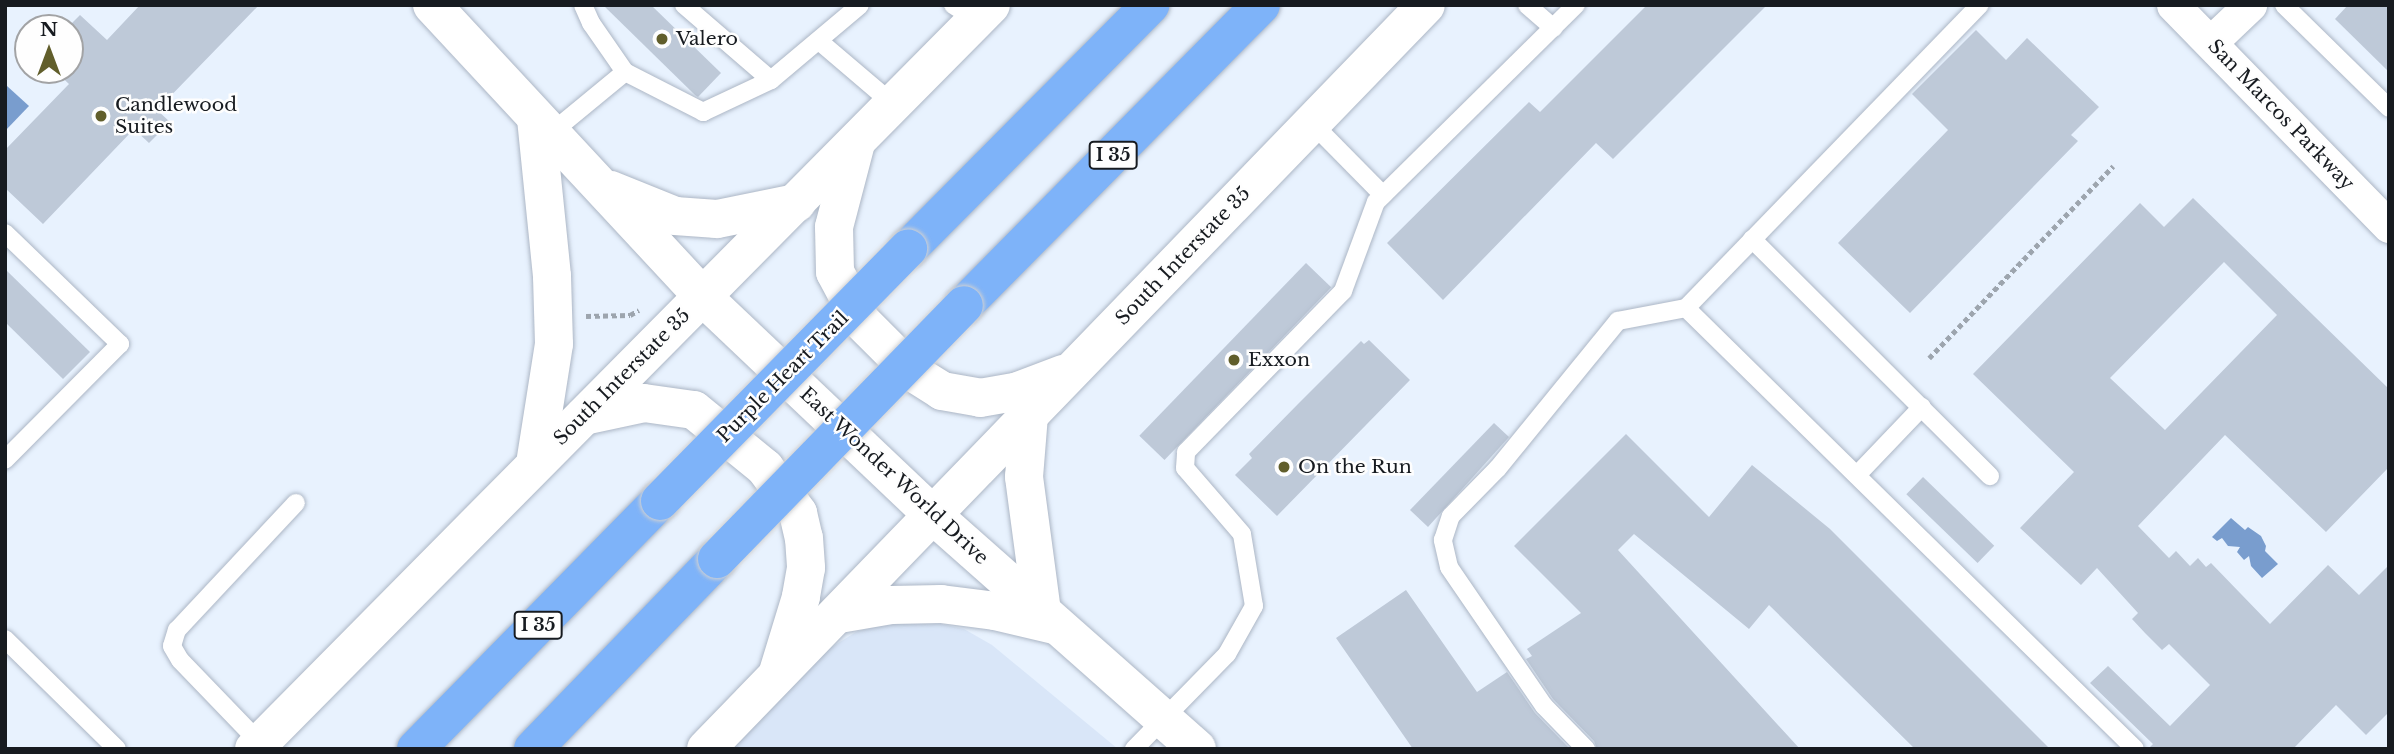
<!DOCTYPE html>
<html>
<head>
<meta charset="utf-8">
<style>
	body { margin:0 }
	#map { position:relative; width:2394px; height:754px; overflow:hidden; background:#e8f2fe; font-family:"Libre Baskerville",serif }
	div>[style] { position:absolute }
	.built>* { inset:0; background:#d9e6f8 }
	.water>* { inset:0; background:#799dce }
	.building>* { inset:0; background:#bec9d8; transform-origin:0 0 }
	.path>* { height:4.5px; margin-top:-2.25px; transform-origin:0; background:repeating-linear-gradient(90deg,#9da5ae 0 5px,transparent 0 8.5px) }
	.roads { filter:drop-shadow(0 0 2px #acb6c5) drop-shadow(0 0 2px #acb6c5) }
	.service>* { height:18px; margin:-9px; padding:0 9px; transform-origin:9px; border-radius:9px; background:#fff }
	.minor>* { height:33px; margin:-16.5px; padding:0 16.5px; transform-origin:16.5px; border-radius:16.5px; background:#fff }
	.secondary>* { height:38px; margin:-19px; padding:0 19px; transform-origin:19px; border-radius:19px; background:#fff }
	.motorway>* { height:38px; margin:-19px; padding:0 19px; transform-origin:19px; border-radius:19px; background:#7eb3f9 }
	.bridges { filter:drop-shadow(0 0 2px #d1d1d2) drop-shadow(0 0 2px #d1d1d2) }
	.motorway-bridge>* { height:38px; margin:-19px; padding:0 19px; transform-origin:19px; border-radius:19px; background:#7eb3f9 }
	.dots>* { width:19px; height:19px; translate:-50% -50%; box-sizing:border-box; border:4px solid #fefefe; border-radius:50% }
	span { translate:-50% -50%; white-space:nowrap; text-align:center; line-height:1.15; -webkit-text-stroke:5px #fefefe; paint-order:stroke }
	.shield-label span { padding:2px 5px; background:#fefefe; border:2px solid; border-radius:5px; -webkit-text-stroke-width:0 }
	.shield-label { font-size:18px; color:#171b20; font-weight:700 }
	.poi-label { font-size:19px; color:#171b20 }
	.left { translate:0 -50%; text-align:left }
	.street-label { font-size:19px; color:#171b20 }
	.frame { position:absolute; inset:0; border:7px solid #171b20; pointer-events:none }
	.north { position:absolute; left:14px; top:14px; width:70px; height:70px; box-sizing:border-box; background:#fefefe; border:2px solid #a2a3a5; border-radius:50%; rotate:0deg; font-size:19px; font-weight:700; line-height:28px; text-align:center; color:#171b20 }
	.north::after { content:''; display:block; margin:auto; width:24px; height:32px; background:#615e2b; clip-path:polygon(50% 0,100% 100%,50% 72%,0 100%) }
</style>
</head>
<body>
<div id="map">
	<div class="built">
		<div style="clip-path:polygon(892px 621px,932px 622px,964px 629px,992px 645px,1118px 749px,730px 749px,827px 650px,856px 632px)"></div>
	</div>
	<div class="water">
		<div style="clip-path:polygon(7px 86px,29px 106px,5px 131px,5px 88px)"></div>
		<div style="clip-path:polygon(2231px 518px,2245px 530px,2248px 527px,2261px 536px,2266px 546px,2265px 551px,2278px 564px,2262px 578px,2251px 566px,2249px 556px,2244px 560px,2237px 552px,2240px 547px,2228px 546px,2222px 538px,2217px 541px,2212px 537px)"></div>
	</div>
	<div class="building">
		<div style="clip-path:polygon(140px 5px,259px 5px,157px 110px,170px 122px,149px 143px,134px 129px,43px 224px,5px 188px,5px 150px,69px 84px,54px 70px,70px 70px,70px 28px,67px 28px,80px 15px,107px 40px)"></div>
		<div style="clip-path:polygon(603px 5px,651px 5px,721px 73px,698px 97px,695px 95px)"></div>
		<div style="clip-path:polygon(1647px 5px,1767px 5px,1613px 159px,1596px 143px,1443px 300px,1387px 243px,1529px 102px,1540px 112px)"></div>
		<div style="clip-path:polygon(2348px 5px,2389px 5px,2389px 72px,2335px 19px)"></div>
		<div style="clip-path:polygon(1976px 30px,2006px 60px,2027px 38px,2099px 107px,2071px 135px,2078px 141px,1910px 313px,1838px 243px,1948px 130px,1912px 94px)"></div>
		<div style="clip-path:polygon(evenodd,2193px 198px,2389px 389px,2389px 467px,2326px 532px,2225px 435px,2138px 526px,2169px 558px,2176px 551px,2190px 566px,2198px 558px,2206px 567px,2211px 563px,2270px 624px,2328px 565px,2359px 595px,2389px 565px,2389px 712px,2366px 735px,2336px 705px,2293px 749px,2148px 749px,2153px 744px,2090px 683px,2108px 666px,2170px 726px,2210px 685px,2169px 644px,2162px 650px,2145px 633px,2132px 619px,2138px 613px,2097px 568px,2081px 585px,2020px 528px,2074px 472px,1973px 374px,2140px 203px,2164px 227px,2193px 198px,2224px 262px,2277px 315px,2165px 430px,2110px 378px,2224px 262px)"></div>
		<div style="left:1306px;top:263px;width:35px;height:240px;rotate:44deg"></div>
		<div style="clip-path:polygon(5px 269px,90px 352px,63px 379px,5px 322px)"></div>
		<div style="clip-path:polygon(1369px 340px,1410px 380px,1277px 516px,1235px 475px,1252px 458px,1249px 454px,1298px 404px,1361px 341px,1364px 344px)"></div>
		<div style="clip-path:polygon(1494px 423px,1509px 437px,1428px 527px,1410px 510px)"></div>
		<div style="clip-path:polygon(1626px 434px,1709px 517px,1752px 465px,1830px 529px,2050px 749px,1915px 749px,1769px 605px,1749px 629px,1634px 534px,1618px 550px,1800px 749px,1597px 749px,1594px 741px,1553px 699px,1526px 659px,1532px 656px,1527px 649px,1581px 613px,1514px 546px)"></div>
		<div style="left:1923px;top:477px;width:99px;height:24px;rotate:44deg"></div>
		<div style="clip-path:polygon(1406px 590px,1477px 692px,1507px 672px,1535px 713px,1570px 749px,1413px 749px,1336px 638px)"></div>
	</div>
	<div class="path">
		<div style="left:586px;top:316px;width:44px;rotate:-1.3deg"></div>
		<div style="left:630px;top:315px;width:10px;rotate:-29deg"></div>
		<div style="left:1929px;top:358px;width:266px;rotate:-46.2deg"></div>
	</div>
	<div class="roads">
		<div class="service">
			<div style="left:583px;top:5px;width:20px;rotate:66deg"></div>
			<div style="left:591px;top:23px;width:60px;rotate:55.2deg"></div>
			<div style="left:684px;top:5px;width:115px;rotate:40.8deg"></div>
			<div style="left:953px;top:5px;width:28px;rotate:32deg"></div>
			<div style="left:1527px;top:5px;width:35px;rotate:41deg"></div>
			<div style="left:2284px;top:5px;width:147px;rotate:44.4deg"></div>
			<div style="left:819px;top:41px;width:97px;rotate:40.4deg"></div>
			<div style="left:1312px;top:123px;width:101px;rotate:45.4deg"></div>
			<div style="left:551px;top:133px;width:96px;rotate:-39.5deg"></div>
			<div style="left:625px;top:72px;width:88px;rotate:27.1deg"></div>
			<div style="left:703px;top:112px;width:75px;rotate:-25.2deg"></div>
			<div style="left:771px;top:80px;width:116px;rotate:-40.1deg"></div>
			<div style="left:5px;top:233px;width:160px;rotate:44deg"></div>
			<div style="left:120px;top:344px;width:163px;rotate:134.8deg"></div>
			<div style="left:1752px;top:239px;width:336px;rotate:44.9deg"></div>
			<div style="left:1686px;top:308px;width:629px;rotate:44.48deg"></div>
			<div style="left:1857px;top:475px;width:94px;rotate:-46.3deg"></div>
			<div style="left:5px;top:639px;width:157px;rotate:44.5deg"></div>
			<div style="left:260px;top:743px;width:115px;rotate:-133.9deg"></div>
			<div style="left:180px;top:660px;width:16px;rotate:-120deg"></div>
			<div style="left:172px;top:646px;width:17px;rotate:-73deg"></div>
			<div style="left:177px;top:630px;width:174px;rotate:-46.9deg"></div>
			<div style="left:1134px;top:749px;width:133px;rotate:-45.6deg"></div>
			<div style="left:1227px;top:654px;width:55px;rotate:-60.6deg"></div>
			<div style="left:1254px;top:606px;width:73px;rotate:-99.5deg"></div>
			<div style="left:1242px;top:534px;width:87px;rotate:-130.8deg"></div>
			<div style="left:1185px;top:468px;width:16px;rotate:-86deg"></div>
			<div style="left:1186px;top:452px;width:225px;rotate:-45.7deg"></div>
			<div style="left:1343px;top:291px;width:95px;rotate:-69.7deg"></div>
			<div style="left:1376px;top:202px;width:281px;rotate:-44.6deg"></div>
			<div style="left:1586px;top:749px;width:60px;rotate:-134.3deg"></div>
			<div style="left:1544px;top:706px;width:168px;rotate:-124.4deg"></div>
			<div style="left:1449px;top:567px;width:28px;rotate:-103deg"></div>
			<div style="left:1443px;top:540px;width:25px;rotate:-72deg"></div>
			<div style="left:1451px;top:516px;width:67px;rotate:-45.6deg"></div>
			<div style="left:1498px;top:468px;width:190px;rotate:-50.8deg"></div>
			<div style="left:1618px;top:321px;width:69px;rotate:-10.8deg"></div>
			<div style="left:1686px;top:308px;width:422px;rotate:-45.9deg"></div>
		</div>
		<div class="minor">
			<div style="left:2173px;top:5px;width:309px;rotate:45.7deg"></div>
			<div style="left:2211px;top:42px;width:54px;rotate:-43.5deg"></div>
		</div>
		<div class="secondary">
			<div style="left:432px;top:5px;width:397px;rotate:47.1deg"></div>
			<div style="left:702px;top:296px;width:320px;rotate:43.5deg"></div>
			<div style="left:934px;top:516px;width:351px;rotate:41.5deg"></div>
			<div style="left:856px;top:143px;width:87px;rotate:104.7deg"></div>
			<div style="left:834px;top:227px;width:45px;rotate:88.7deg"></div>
			<div style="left:835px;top:272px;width:55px;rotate:62deg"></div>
			<div style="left:861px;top:321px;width:72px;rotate:45deg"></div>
			<div style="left:912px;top:372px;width:36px;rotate:32deg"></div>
			<div style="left:942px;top:391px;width:39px;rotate:10deg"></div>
			<div style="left:980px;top:398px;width:39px;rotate:-10deg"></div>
			<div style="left:1018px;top:391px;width:48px;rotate:-20.7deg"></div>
			<div style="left:611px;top:190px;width:69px;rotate:22.1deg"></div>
			<div style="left:675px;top:216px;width:42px;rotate:4.1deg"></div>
			<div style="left:717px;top:219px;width:81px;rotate:-11.4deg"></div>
			<div style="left:1029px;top:415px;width:62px;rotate:94.6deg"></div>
			<div style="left:1024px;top:477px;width:136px;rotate:82.4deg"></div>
			<div style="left:584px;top:416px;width:61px;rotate:-12.2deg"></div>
			<div style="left:644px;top:403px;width:50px;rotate:8deg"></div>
			<div style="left:694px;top:410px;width:92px;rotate:39.2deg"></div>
			<div style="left:765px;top:468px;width:56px;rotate:53.7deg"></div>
			<div style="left:798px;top:513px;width:26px;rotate:77deg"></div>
			<div style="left:804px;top:538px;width:30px;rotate:86deg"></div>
			<div style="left:806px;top:568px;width:29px;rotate:100deg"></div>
			<div style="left:801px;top:597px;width:78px;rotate:107deg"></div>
			<div style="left:535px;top:464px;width:121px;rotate:-81deg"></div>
			<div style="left:554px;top:344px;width:68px;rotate:-91.7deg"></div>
			<div style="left:552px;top:276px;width:159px;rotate:-95.8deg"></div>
			<div style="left:839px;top:614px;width:53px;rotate:-9.8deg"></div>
			<div style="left:891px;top:605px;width:50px;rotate:-1.1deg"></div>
			<div style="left:941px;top:604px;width:54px;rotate:7.4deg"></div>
			<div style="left:995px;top:611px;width:61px;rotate:13.3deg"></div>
			<div style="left:254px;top:749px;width:1047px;rotate:-45.27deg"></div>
			<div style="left:706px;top:749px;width:1035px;rotate:-45.94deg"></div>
		</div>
		<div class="motorway">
			<div style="left:908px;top:249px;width:344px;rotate:-45.2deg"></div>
			<div style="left:964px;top:305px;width:422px;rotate:-45.3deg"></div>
			<div style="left:416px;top:749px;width:348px;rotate:-45.5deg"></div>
			<div style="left:533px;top:749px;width:264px;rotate:-45.9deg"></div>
		</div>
	</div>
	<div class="bridges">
		<div class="motorway-bridge">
			<div style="left:660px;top:501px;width:354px;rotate:-45.5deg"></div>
			<div style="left:717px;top:559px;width:354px;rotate:-45.8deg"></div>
		</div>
	</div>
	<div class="dots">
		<div style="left:662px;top:39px;background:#615e2b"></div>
		<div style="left:101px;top:116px;background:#615e2b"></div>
		<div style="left:1234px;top:360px;background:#615e2b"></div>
		<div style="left:1284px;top:467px;background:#615e2b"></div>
	</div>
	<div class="shield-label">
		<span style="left:1113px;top:155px">I 35</span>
		<span style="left:538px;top:625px">I 35</span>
	</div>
	<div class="poi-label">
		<span class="left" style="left:676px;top:39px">Valero</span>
		<span class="left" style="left:115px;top:116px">Candlewood<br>Suites</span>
		<span class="left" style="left:1248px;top:360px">Exxon</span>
		<span class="left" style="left:1298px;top:467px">On the Run</span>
	</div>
	<div class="street-label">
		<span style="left:2281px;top:115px;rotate:46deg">San Marcos Parkway</span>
		<span style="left:1183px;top:256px;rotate:-46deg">South Interstate 35</span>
		<span style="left:622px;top:377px;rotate:-45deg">South Interstate 35</span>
		<span style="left:783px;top:377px;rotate:-45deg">Purple Heart Trail</span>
		<span style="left:894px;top:476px;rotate:43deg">East Wonder World Drive</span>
	</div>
	<div class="frame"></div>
	<div class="north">N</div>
</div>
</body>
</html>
